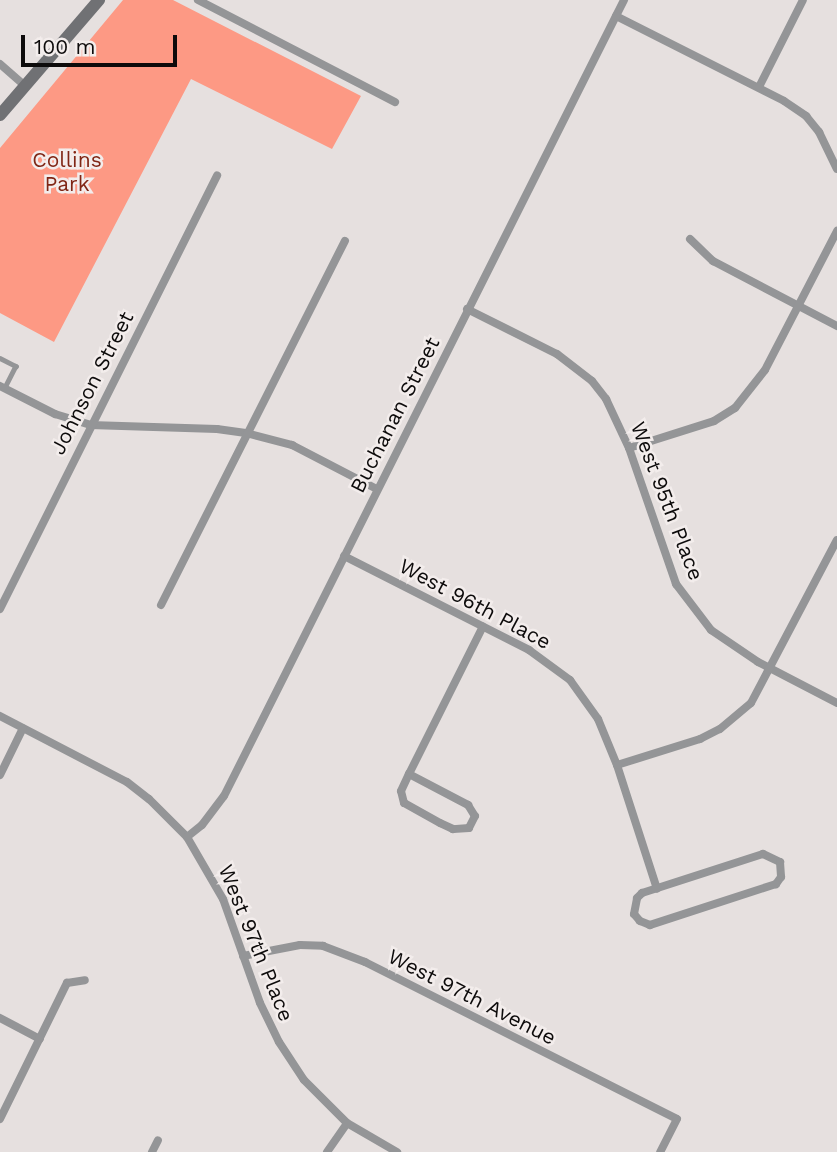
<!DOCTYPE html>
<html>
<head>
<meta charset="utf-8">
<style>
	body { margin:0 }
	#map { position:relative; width:837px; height:1152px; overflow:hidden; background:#e6e0df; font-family:"Work Sans",sans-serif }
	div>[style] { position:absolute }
	.green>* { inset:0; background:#fd9984 }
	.lane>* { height:4.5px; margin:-2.25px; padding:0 2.25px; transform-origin:2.25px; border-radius:2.25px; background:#949597 }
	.street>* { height:8px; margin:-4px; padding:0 4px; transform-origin:4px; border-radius:4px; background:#949597 }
	.secondary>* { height:12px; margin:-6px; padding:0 6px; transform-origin:6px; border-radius:6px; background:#707174 }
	span { translate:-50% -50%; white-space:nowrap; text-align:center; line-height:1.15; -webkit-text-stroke:5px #f3edec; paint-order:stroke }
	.park-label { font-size:21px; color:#802615 }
	.street-label { font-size:21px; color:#0d0b0b }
	.scale { position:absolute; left:21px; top:35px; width:156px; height:32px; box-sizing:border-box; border:4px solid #0d0b0b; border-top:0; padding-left:9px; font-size:21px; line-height:24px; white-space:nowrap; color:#0d0b0b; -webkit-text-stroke:5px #f3edec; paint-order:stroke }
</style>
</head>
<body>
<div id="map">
	<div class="green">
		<div style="clip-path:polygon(123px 0,173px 0,361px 96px,332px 149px,191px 79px,54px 342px,0 313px,0 148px)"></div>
	</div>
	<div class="lane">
		<div style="left:0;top:358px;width:18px;rotate:27deg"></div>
		<div style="left:16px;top:366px;width:25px;rotate:117deg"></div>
	</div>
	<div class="street">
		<div style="left:198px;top:0;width:222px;rotate:27.4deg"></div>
		<div style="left:616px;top:16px;width:188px;rotate:26.8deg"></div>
		<div style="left:784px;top:101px;width:27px;rotate:34deg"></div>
		<div style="left:806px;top:116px;width:21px;rotate:51deg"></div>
		<div style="left:819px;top:132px;width:41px;rotate:64.1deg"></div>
		<div style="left:0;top:64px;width:33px;rotate:41deg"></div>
		<div style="left:759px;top:87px;width:97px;rotate:-63.2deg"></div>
		<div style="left:690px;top:239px;width:32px;rotate:44deg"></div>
		<div style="left:713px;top:261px;width:140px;rotate:27.7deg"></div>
		<div style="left:467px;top:309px;width:101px;rotate:26.6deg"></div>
		<div style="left:557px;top:354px;width:44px;rotate:37.6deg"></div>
		<div style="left:592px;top:381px;width:23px;rotate:52deg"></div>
		<div style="left:606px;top:399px;width:54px;rotate:64.9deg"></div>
		<div style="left:629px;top:448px;width:144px;rotate:70.9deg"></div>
		<div style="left:676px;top:584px;width:58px;rotate:52.7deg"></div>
		<div style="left:711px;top:630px;width:57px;rotate:34.2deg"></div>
		<div style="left:758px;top:662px;width:89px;rotate:27.4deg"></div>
		<div style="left:0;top:386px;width:62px;rotate:27deg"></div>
		<div style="left:55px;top:414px;width:37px;rotate:17deg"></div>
		<div style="left:90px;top:425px;width:127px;rotate:1.8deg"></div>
		<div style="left:217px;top:429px;width:29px;rotate:8deg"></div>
		<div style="left:246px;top:433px;width:48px;rotate:14.6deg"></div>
		<div style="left:292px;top:445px;width:96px;rotate:27.4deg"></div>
		<div style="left:629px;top:448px;width:89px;rotate:-17.6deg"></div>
		<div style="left:714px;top:421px;width:25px;rotate:-32deg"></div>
		<div style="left:735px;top:408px;width:48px;rotate:-51.7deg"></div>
		<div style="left:765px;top:370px;width:157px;rotate:-62.6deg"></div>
		<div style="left:344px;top:556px;width:208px;rotate:26.9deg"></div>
		<div style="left:529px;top:650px;width:51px;rotate:36.2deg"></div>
		<div style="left:570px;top:680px;width:48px;rotate:54.3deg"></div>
		<div style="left:598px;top:719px;width:50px;rotate:67.6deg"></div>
		<div style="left:617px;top:765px;width:130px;rotate:72.1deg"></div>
		<div style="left:161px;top:605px;width:408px;rotate:-63.2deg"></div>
		<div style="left:0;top:609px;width:485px;rotate:-63.4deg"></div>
		<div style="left:0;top:716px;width:143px;rotate:27.5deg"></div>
		<div style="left:127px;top:782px;width:28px;rotate:38deg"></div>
		<div style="left:149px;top:799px;width:54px;rotate:45deg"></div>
		<div style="left:187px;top:837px;width:72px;rotate:59.9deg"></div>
		<div style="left:223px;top:899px;width:110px;rotate:70.4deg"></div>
		<div style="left:260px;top:1003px;width:43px;rotate:64deg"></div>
		<div style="left:279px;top:1042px;width:45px;rotate:56.7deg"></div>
		<div style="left:304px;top:1080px;width:61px;rotate:45deg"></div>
		<div style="left:347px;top:1123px;width:58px;rotate:30.1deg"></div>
		<div style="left:617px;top:765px;width:87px;rotate:-17.4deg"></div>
		<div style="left:700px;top:739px;width:22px;rotate:-27deg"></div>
		<div style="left:720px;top:729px;width:40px;rotate:-40deg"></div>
		<div style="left:751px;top:703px;width:184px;rotate:-62.2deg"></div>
		<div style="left:409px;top:774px;width:67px;rotate:27.7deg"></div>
		<div style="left:468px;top:805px;width:13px;rotate:58deg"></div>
		<div style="left:475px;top:816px;width:13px;rotate:117deg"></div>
		<div style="left:469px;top:828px;width:16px;rotate:176deg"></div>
		<div style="left:453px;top:829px;width:14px;rotate:-155deg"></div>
		<div style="left:440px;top:823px;width:41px;rotate:-150.9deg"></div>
		<div style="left:404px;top:803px;width:12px;rotate:-104deg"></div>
		<div style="left:401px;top:791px;width:19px;rotate:-65deg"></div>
		<div style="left:409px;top:774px;width:165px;rotate:-63.4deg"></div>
		<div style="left:0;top:775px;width:52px;rotate:-63.9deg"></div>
		<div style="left:187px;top:837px;width:19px;rotate:-39deg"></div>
		<div style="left:202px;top:825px;width:36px;rotate:-53deg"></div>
		<div style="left:224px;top:796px;width:891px;rotate:-63.32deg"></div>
		<div style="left:763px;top:854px;width:19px;rotate:25deg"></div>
		<div style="left:780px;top:862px;width:15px;rotate:86deg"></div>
		<div style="left:781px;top:877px;width:9px;rotate:126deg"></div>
		<div style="left:776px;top:884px;width:133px;rotate:162deg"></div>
		<div style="left:650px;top:925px;width:11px;rotate:-158deg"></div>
		<div style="left:640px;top:921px;width:9px;rotate:-131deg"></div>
		<div style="left:634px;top:914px;width:16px;rotate:-79deg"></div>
		<div style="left:637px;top:898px;width:7px;rotate:-45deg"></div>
		<div style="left:642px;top:893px;width:127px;rotate:-17.9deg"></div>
		<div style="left:243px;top:956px;width:58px;rotate:-10.9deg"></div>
		<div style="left:300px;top:945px;width:23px;rotate:2deg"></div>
		<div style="left:323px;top:946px;width:45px;rotate:20.9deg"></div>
		<div style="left:365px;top:962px;width:349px;rotate:26.7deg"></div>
		<div style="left:677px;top:1119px;width:37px;rotate:117deg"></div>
		<div style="left:0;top:1018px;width:45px;rotate:27.7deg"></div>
		<div style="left:0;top:1119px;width:152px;rotate:-63.8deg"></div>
		<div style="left:67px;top:983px;width:18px;rotate:-9deg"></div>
		<div style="left:152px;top:1152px;width:13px;rotate:-63deg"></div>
		<div style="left:327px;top:1152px;width:35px;rotate:-55deg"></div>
	</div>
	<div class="secondary">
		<div style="left:0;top:115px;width:152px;rotate:-49.3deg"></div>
	</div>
	<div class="park-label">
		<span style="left:67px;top:172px">Collins<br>Park</span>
	</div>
	<div class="street-label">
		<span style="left:92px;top:383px;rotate:-63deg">Johnson Street</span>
		<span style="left:395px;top:415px;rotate:-63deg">Buchanan Street</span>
		<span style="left:667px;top:501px;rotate:69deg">West 95th Place</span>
		<span style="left:475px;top:604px;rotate:28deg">West 96th Place</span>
		<span style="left:256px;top:943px;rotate:68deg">West 97th Place</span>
		<span style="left:472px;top:997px;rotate:27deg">West 97th Avenue</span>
	</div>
	<div class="scale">100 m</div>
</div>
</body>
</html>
